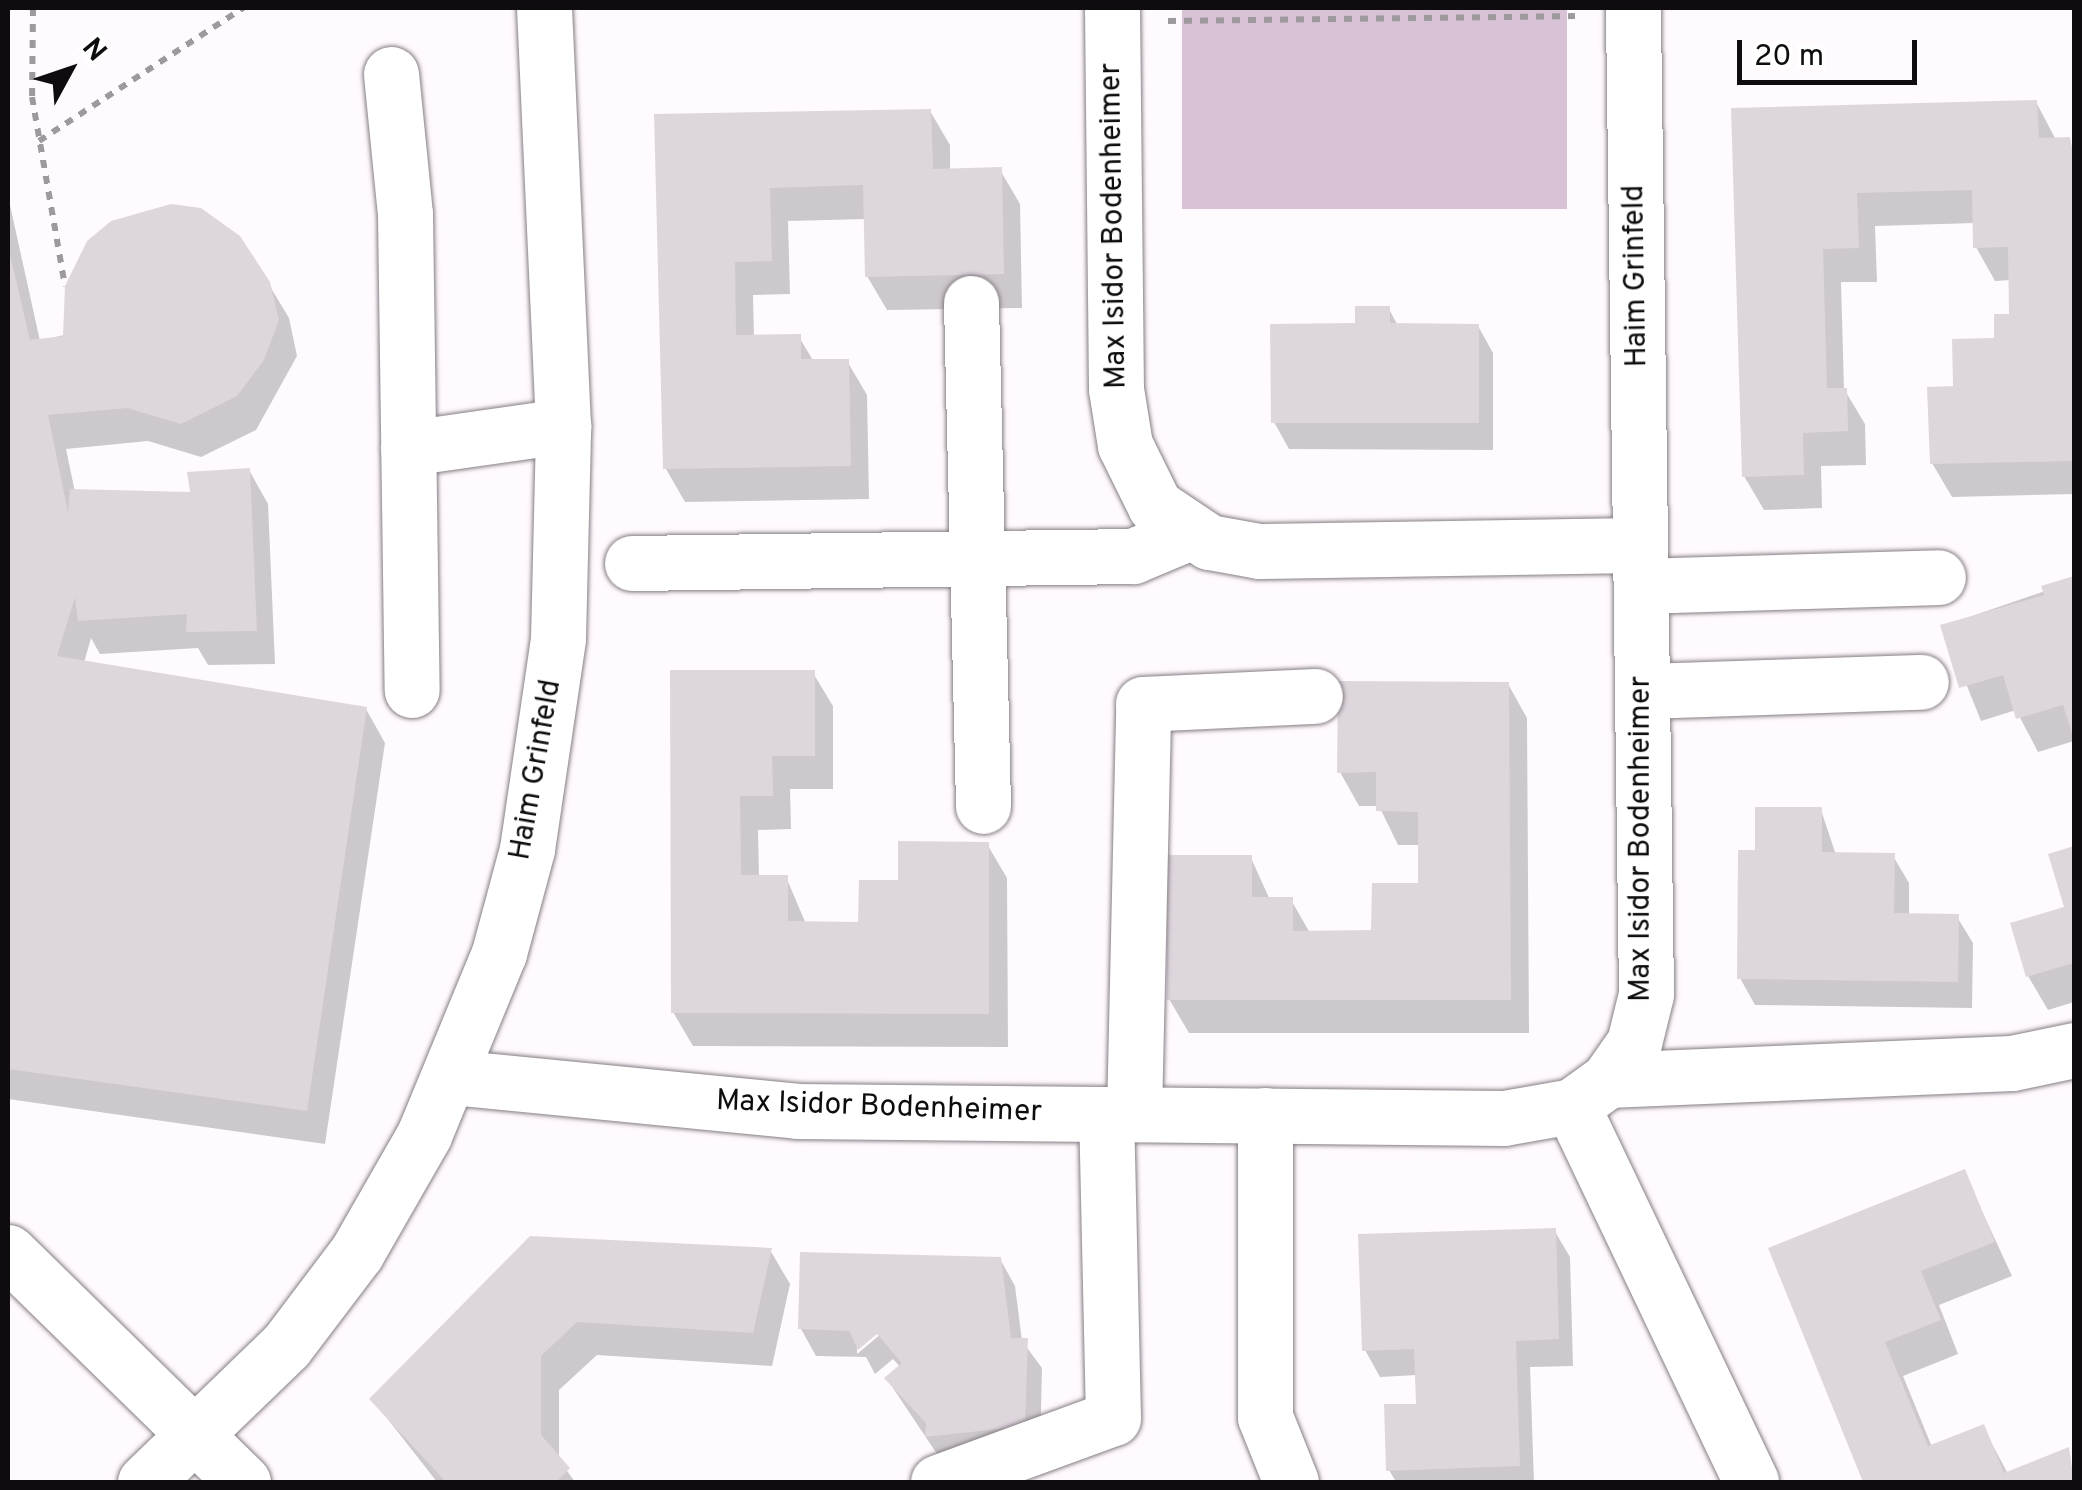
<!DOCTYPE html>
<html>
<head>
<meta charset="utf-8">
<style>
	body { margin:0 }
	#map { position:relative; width:2082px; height:1490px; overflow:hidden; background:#fffafe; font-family:Overpass,sans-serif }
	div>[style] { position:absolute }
	.green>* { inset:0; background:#d7c3d5; transform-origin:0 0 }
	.shadow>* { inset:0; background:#0003 }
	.building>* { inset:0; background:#ded6dd }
	.path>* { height:6px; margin-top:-3px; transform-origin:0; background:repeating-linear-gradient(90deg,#9e999d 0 8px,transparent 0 16px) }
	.roads { filter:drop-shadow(0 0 2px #867e85) drop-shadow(0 0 2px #867e85) }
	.minor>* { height:55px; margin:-27.5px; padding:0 27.5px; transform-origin:27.5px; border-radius:27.5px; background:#fff }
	span { translate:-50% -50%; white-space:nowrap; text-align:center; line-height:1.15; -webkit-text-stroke:8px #fff; paint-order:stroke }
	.street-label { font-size:30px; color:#0f0c0f }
	.frame { position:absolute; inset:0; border:10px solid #0f0c0f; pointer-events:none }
	.north { position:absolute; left:20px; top:20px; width:100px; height:100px; -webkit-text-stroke:8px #fff; paint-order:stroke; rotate:50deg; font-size:28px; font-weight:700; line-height:40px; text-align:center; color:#0f0c0f }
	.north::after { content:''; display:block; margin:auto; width:35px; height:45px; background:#0f0c0f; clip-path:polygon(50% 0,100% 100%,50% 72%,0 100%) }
	.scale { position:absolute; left:1737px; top:40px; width:180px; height:45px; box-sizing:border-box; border:5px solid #0f0c0f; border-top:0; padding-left:12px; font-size:30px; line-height:35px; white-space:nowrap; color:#0f0c0f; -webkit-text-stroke:8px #fff; paint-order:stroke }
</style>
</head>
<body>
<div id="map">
	<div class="green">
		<div style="left:1182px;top:8px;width:385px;height:201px"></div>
	</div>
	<div class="shadow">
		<div style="clip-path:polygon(2036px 102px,2056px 140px,2074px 150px,2074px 494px,1952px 497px,1932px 463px,1956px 388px,2012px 316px,2011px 280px,1995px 281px,1976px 247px,1975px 223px,1875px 226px,1877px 282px,1841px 282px,1844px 389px,1865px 424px,1866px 465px,1821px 466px,1822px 508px,1764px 510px,1744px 476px,1733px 110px)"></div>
		<div style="clip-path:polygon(930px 111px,950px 145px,950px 171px,1000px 170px,1020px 204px,1022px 308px,887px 310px,867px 276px,866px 219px,788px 221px,790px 294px,753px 295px,754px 337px,799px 337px,814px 362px,847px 361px,867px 395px,869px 499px,685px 502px,666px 469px,657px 117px)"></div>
		<div style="clip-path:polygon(8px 196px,40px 341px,268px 283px,289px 318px,297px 356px,256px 430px,201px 457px,148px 441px,66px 449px,75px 492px,192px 495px,249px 470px,268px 504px,275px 664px,208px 665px,198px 648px,100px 654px,91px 638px,84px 663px,366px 709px,385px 743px,325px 1144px,8px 1099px)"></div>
		<div style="clip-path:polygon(1389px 309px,1398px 326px,1478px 326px,1493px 353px,1493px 450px,1289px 449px,1274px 422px)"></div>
		<div style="clip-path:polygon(2074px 581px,2074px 741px,2038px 752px,2016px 710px,1981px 721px,1943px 626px)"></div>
		<div style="clip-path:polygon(672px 673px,813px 673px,833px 706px,833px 789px,790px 789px,791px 829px,758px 830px,759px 877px,786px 877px,806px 924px,861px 924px,900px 882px,987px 844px,1007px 878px,1008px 1047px,693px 1046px,673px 1012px)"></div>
		<div style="clip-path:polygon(1508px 684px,1527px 718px,1529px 1033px,1189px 1033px,1169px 999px,1251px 858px,1270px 900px,1291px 900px,1310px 933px,1374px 933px,1421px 886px,1421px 845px,1398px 845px,1379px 806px,1359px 806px,1340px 772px)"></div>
		<div style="clip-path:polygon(1821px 810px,1836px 855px,1893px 856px,1909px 883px,1909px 916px,1957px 917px,1973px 943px,1972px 1008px,1755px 1005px,1740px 978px,1758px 853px)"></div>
		<div style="clip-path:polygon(2074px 848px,2074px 1002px,2048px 1010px,2028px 976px,2068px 909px,2051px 855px)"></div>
		<div style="clip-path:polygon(1964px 1172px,2012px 1276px,1939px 1305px,1958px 1354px,1903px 1376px,1932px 1447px,1983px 1427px,2008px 1474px,2068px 1450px,2074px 1482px,1866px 1482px,1772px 1249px)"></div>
		<div style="clip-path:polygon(1554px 1230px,1570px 1257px,1573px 1366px,1530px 1367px,1534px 1482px,1396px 1482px,1389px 1470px,1418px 1406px,1417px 1375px,1380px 1377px,1365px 1350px)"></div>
		<div style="clip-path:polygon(531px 1239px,770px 1250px,790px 1284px,772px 1366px,597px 1355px,559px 1390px,559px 1460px,575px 1482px,437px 1482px,372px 1399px)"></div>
		<div style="clip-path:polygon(evenodd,1000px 1259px,1015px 1286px,1022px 1341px,1042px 1368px,1040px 1452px,943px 1463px,887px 1379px,901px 1368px,893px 1359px,875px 1374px,866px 1357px,816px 1356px,801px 1329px,1000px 1259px,885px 1324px,888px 1328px,857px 1354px,857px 1347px,885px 1324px)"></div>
	</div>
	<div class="building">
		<div style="clip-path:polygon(2037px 100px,2039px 138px,2070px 137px,2074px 159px,2074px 461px,1930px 464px,1927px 387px,1953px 386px,1952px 339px,1994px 338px,1994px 314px,2009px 314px,2008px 247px,1973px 248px,1972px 190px,1857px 193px,1859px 248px,1823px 249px,1827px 388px,1847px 388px,1848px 431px,1803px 433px,1804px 475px,1742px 477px,1731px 108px)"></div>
		<div style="clip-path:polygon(931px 109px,933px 169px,1002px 167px,1004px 274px,865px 277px,863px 185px,770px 188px,772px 261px,735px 262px,736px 335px,801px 334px,801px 359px,849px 359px,851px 466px,663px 469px,654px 114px)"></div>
		<div style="clip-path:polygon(171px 204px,201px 208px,240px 236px,270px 282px,279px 320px,264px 360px,237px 396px,181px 424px,127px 408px,48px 415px,68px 512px,70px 489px,190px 492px,187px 472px,250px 468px,257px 631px,186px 632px,187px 614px,78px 621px,75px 597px,57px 656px,367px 707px,307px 1111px,8px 1069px,8px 246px,30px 340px,63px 336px,65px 286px,87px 241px,111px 221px)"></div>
		<div style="clip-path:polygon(1355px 306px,1390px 306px,1390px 323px,1479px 324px,1479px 423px,1271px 423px,1270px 324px,1355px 323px)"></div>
		<div style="clip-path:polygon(2074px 576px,2074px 740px,2063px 705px,2016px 719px,2003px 675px,1959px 688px,1940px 625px,2044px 595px,2041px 586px)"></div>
		<div style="clip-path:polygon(670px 670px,815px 670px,815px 756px,772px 756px,773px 796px,740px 796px,741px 875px,788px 875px,788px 921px,858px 922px,859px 880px,898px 880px,898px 841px,989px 842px,989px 1014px,671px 1013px)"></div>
		<div style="clip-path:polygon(1338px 681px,1509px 682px,1511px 1000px,1167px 1000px,1167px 855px,1252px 855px,1252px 897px,1293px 897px,1293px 931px,1371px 930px,1372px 883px,1418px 883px,1418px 812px,1376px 811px,1376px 772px,1337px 773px)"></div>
		<div style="clip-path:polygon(1755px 807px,1822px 807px,1822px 852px,1895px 853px,1894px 913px,1959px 914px,1958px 982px,1737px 979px,1738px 850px,1755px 850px)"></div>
		<div style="clip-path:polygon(2074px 846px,2074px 963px,2026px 977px,2010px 923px,2064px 907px,2048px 854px)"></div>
		<div style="clip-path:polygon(1965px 1169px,1995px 1242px,1921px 1271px,1941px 1320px,1885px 1342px,1928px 1446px,1984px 1424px,2004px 1473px,2069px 1447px,2074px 1482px,1863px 1482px,1768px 1248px)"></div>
		<div style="clip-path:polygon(1556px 1228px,1559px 1339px,1516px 1341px,1520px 1466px,1386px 1471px,1384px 1404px,1416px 1404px,1414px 1349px,1362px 1351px,1358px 1234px)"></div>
		<div style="clip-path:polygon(530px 1236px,772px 1248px,753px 1333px,577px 1322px,541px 1356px,541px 1435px,570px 1468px,556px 1482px,446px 1482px,369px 1399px)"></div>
		<div style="clip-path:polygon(800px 1252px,1001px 1257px,1011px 1338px,1028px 1338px,1025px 1426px,925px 1437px,926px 1423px,884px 1378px,902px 1363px,877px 1334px,858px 1350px,849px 1331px,798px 1329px)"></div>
	</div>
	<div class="path">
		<div style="left:33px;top:8px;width:89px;rotate:90.6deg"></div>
		<div style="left:32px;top:97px;width:192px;rotate:80.1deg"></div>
		<div style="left:1168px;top:21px;width:407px;rotate:-0.7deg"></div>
		<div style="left:39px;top:141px;width:244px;rotate:-33.1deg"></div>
	</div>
	<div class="roads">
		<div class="minor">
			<div style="left:1112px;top:8px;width:381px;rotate:89.4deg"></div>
			<div style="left:1116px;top:389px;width:57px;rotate:80.9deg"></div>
			<div style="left:1125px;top:445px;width:68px;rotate:63.8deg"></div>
			<div style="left:1155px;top:506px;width:65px;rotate:33.7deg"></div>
			<div style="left:1209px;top:542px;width:51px;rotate:10.2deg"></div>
			<div style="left:1259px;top:551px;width:381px;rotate:-0.9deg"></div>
			<div style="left:391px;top:74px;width:141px;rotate:84.3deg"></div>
			<div style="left:405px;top:214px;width:476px;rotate:89.2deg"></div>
			<div style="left:971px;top:303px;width:503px;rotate:88.63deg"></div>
			<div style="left:408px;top:448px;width:157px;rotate:-8.1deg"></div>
			<div style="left:632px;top:563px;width:501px;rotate:-0.8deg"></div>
			<div style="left:1133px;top:556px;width:60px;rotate:-22.7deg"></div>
			<div style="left:1641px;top:586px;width:297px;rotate:-1.7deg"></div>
			<div style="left:1643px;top:691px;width:278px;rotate:-1.9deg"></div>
			<div style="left:452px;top:1077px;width:346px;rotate:5.6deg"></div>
			<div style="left:796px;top:1111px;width:708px;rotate:0.57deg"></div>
			<div style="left:1504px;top:1118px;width:69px;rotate:-10deg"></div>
			<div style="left:1572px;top:1106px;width:44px;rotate:-35.8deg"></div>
			<div style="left:1608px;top:1080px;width:45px;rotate:-54.9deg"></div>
			<div style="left:1634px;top:1043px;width:50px;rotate:-76.2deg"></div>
			<div style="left:1646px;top:994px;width:986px;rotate:-90.76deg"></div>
			<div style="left:1608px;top:1080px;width:404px;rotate:-2.4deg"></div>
			<div style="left:2012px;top:1063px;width:63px;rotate:-11.8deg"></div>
			<div style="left:1572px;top:1106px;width:416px;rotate:64.5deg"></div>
			<div style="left:1134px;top:1114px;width:410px;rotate:-88.7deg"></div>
			<div style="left:1143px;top:704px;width:172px;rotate:-2.7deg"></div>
			<div style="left:1265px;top:1115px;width:302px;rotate:90deg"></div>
			<div style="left:1265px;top:1417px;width:70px;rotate:68.2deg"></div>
			<div style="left:8px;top:1252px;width:329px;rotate:44.4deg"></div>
			<div style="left:145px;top:1482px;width:196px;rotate:-44deg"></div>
			<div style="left:286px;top:1346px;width:118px;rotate:-52.9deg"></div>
			<div style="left:357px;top:1252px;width:135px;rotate:-60.2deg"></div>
			<div style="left:424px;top:1135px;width:197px;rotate:-67.6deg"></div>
			<div style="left:499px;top:953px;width:108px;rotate:-74.9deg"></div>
			<div style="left:527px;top:849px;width:213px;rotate:-81.6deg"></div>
			<div style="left:558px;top:638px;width:212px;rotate:-88.6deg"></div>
			<div style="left:563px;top:426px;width:418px;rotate:-92.6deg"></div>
			<div style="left:938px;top:1482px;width:186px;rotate:-20.1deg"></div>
			<div style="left:1113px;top:1418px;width:304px;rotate:-91.3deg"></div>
		</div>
	</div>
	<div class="street-label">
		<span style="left:1115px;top:226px;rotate:-91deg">Max Isidor Bodenheimer</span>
		<span style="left:1637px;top:276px;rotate:-91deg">Haim Grinfeld</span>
		<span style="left:537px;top:770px;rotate:-80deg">Haim Grinfeld</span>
		<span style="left:1642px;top:839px;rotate:-90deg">Max Isidor Bodenheimer</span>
		<span style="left:879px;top:1108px;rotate:2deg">Max Isidor Bodenheimer</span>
	</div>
	<div class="frame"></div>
	<div class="north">N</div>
	<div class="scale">20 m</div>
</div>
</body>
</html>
